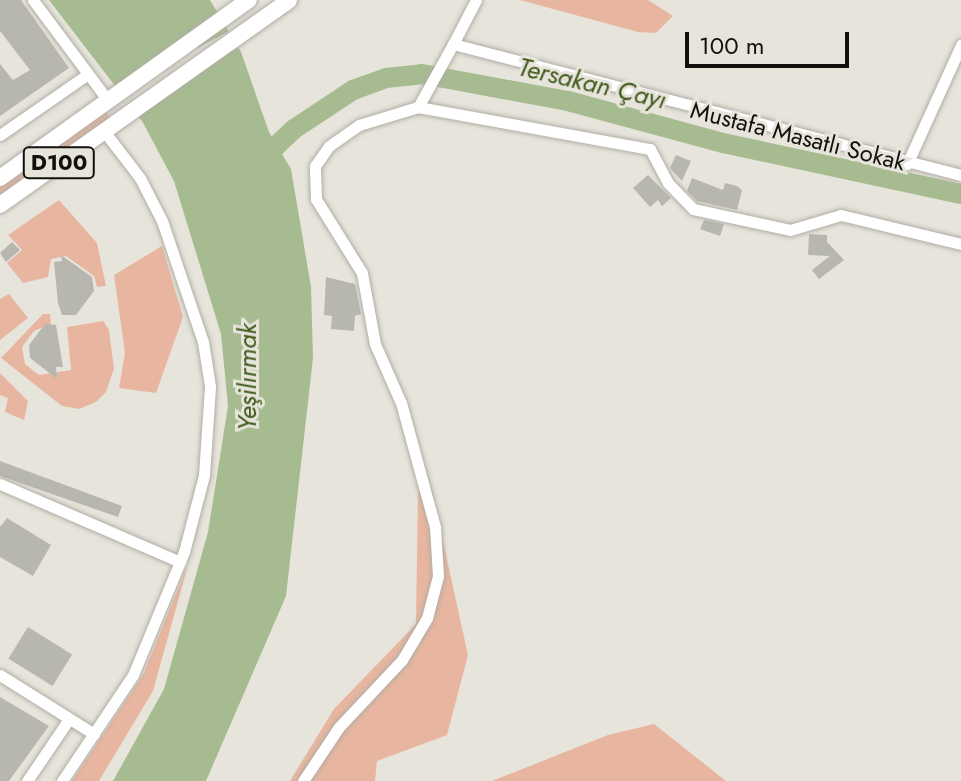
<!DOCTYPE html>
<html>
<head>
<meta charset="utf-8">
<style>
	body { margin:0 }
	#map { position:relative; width:961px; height:781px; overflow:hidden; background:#e7e4db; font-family:Jost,sans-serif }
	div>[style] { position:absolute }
	.green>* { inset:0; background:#e8b6a0 }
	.water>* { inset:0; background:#a6bc90 }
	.pier>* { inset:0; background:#e7e4db; transform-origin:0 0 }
	.river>* { height:20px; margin:-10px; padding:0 10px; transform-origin:10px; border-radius:10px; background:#a6bc90 }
	.building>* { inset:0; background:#b7b7af; transform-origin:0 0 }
	.roads { filter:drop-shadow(0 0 2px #b1ada5) drop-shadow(0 0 2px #b1ada5) }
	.minor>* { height:11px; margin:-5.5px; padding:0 5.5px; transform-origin:5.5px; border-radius:5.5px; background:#fff }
	.highway>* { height:16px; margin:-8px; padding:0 8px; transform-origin:8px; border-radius:8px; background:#fff }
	span { translate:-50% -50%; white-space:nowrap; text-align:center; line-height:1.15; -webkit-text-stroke:6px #e7e4db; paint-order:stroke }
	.shield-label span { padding:2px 6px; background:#e7e4db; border:2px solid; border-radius:6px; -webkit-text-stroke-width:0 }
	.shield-label { font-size:22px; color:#12110e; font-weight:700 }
	.street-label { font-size:24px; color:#12110e }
	.water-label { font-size:26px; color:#3f5a1a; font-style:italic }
	.scale { position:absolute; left:685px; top:32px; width:164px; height:36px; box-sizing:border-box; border:4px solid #12110e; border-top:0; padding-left:10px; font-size:24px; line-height:28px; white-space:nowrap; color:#12110e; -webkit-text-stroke:6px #e7e4db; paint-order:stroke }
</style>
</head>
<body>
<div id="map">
	<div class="green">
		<div style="clip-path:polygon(520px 0,648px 0,673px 16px,656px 33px,638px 32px)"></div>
		<div style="clip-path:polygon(106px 112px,111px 119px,0 196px,0 187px)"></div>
		<div style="clip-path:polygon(59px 200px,97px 243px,106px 286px,97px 287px,94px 276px,66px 256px,51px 259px,48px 277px,23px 283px,7px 263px,22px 250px,8px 235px)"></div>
		<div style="clip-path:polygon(162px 246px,183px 317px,156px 393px,119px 388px,125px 353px,114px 275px)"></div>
		<div style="clip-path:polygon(9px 294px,28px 318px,0 340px,0 299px)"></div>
		<div style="clip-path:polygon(43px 314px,50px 314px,51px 324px,34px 331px,22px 347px,25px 364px,39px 375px,71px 370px,67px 327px,103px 321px,109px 330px,114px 369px,106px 392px,96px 402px,79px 409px,62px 406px,1px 358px)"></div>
		<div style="clip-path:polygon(0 373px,28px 401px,24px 420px,5px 412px,8px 398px,0 395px)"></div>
		<div style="clip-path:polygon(431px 487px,468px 655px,447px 735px,377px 761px,375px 781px,290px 781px,334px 709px,416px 624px,418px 492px)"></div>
		<div style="clip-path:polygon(188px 565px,153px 691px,99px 781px,72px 781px,143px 675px)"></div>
		<div style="clip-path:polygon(654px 724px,726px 781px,492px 781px,608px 735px)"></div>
	</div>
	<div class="water">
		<div style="clip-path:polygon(49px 0,210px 0,241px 52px,269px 132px,291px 169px,311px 287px,313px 358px,286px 596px,206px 781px,113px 781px,164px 689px,208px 532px,228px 406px,221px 334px,174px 181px,142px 121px)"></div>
	</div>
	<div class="pier">
		<div style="left:233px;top:29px;width:19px;height:133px;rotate:62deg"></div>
	</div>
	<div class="river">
		<div style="left:258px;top:163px;width:50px;rotate:-43.4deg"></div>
		<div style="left:294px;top:129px;width:71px;rotate:-33.5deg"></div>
		<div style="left:353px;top:90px;width:35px;rotate:-20deg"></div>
		<div style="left:386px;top:78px;width:36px;rotate:-6deg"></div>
		<div style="left:422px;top:74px;width:148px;rotate:10.5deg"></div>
		<div style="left:568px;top:101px;width:161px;rotate:15.2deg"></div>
		<div style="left:723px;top:143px;width:243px;rotate:12.1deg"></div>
	</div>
	<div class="building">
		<div style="clip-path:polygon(0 0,21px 0,69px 68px,0 116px,0 64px,13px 80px,30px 70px,0 31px)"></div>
		<div style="clip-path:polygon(676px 155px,691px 161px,682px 181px,670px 168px)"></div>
		<div style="clip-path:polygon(648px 175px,671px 198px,662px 206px,658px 200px,650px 207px,633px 188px)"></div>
		<div style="clip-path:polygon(692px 178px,723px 190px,725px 183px,737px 186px,742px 190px,737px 210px,697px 201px,687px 191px)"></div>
		<div style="clip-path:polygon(704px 220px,724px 224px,720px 236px,700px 229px)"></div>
		<div style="clip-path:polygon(809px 234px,827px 235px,827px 242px,844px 260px,819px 279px,812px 270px,830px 256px,808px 255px)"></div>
		<div style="clip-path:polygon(12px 242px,20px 250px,6px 262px,0 253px)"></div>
		<div style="clip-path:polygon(61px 255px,92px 277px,94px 291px,76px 315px,62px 315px,58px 303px,54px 262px,62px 261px)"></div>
		<div style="clip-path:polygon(326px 277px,355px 284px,361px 314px,355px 316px,354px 331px,331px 329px,332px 316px,324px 315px)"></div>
		<div style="clip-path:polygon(45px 324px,56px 325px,63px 367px,56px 367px,57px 379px,30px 358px,29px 345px)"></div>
		<div style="clip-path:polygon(0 461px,122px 506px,118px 517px,0 476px)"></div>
		<div style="clip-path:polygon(7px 518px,51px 545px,33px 576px,0 557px,0 527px)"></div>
		<div style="left:28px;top:627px;width:52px;height:37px;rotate:32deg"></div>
		<div style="clip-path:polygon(0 697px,49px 726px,9px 781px,0 781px)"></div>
	</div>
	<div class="roads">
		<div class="minor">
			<div style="left:33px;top:0;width:127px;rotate:53.3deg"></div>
			<div style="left:476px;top:0;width:50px;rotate:117.6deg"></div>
			<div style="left:453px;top:44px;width:525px;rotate:14.46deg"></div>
			<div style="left:418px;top:107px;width:236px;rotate:10.3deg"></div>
			<div style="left:650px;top:149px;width:38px;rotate:62deg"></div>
			<div style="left:668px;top:183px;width:36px;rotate:46deg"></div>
			<div style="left:693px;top:209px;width:99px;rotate:12.2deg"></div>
			<div style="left:790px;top:230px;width:53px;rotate:-16.4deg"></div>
			<div style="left:841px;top:215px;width:123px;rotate:13.6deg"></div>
			<div style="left:0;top:135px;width:107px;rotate:-34.7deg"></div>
			<div style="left:907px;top:164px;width:131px;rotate:-65.6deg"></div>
			<div style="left:0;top:484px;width:196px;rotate:23.4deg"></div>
			<div style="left:0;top:675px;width:111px;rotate:32.1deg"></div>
			<div style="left:27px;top:781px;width:75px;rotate:-55.9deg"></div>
			<div style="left:62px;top:781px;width:128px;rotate:-56.2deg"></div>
			<div style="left:133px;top:675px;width:133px;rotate:-67.5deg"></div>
			<div style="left:184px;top:552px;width:80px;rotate:-75.4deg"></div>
			<div style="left:204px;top:475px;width:89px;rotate:-86.1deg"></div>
			<div style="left:210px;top:386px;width:45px;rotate:-99deg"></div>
			<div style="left:203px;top:342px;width:128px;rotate:-108.7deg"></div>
			<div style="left:162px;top:221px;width:48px;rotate:-117.1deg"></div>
			<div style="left:140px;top:178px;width:59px;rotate:-127.5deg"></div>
			<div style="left:303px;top:781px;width:65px;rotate:-56.3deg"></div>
			<div style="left:339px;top:727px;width:92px;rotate:-46.8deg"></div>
			<div style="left:402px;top:660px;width:49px;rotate:-59.2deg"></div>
			<div style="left:427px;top:618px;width:43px;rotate:-75.3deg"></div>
			<div style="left:438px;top:576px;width:49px;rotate:-93.5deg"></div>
			<div style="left:435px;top:527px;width:129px;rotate:-105.3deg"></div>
			<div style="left:401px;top:403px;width:64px;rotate:-113.8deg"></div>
			<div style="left:375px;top:344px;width:72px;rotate:-100.4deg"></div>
			<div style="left:362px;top:273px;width:87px;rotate:-121.9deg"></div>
			<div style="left:316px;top:199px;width:33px;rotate:-92deg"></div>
			<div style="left:315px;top:166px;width:24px;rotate:-55deg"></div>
			<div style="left:329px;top:146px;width:37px;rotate:-35deg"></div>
			<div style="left:359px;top:125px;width:62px;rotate:-17deg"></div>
			<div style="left:418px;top:107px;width:72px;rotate:-60.9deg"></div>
		</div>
		<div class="highway">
			<div style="left:0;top:178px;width:306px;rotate:-35.6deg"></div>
			<div style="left:0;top:205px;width:354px;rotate:-35.3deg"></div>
		</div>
	</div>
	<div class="shield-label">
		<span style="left:59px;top:163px">D100</span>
	</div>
	<div class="street-label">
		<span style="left:798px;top:136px;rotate:14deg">Mustafa Masatlı Sokak</span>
	</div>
	<div class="water-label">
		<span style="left:592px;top:84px;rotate:13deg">Tersakan Çayı</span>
		<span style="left:248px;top:377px;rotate:-90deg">Yeşilırmak</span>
	</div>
	<div class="scale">100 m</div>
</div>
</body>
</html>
